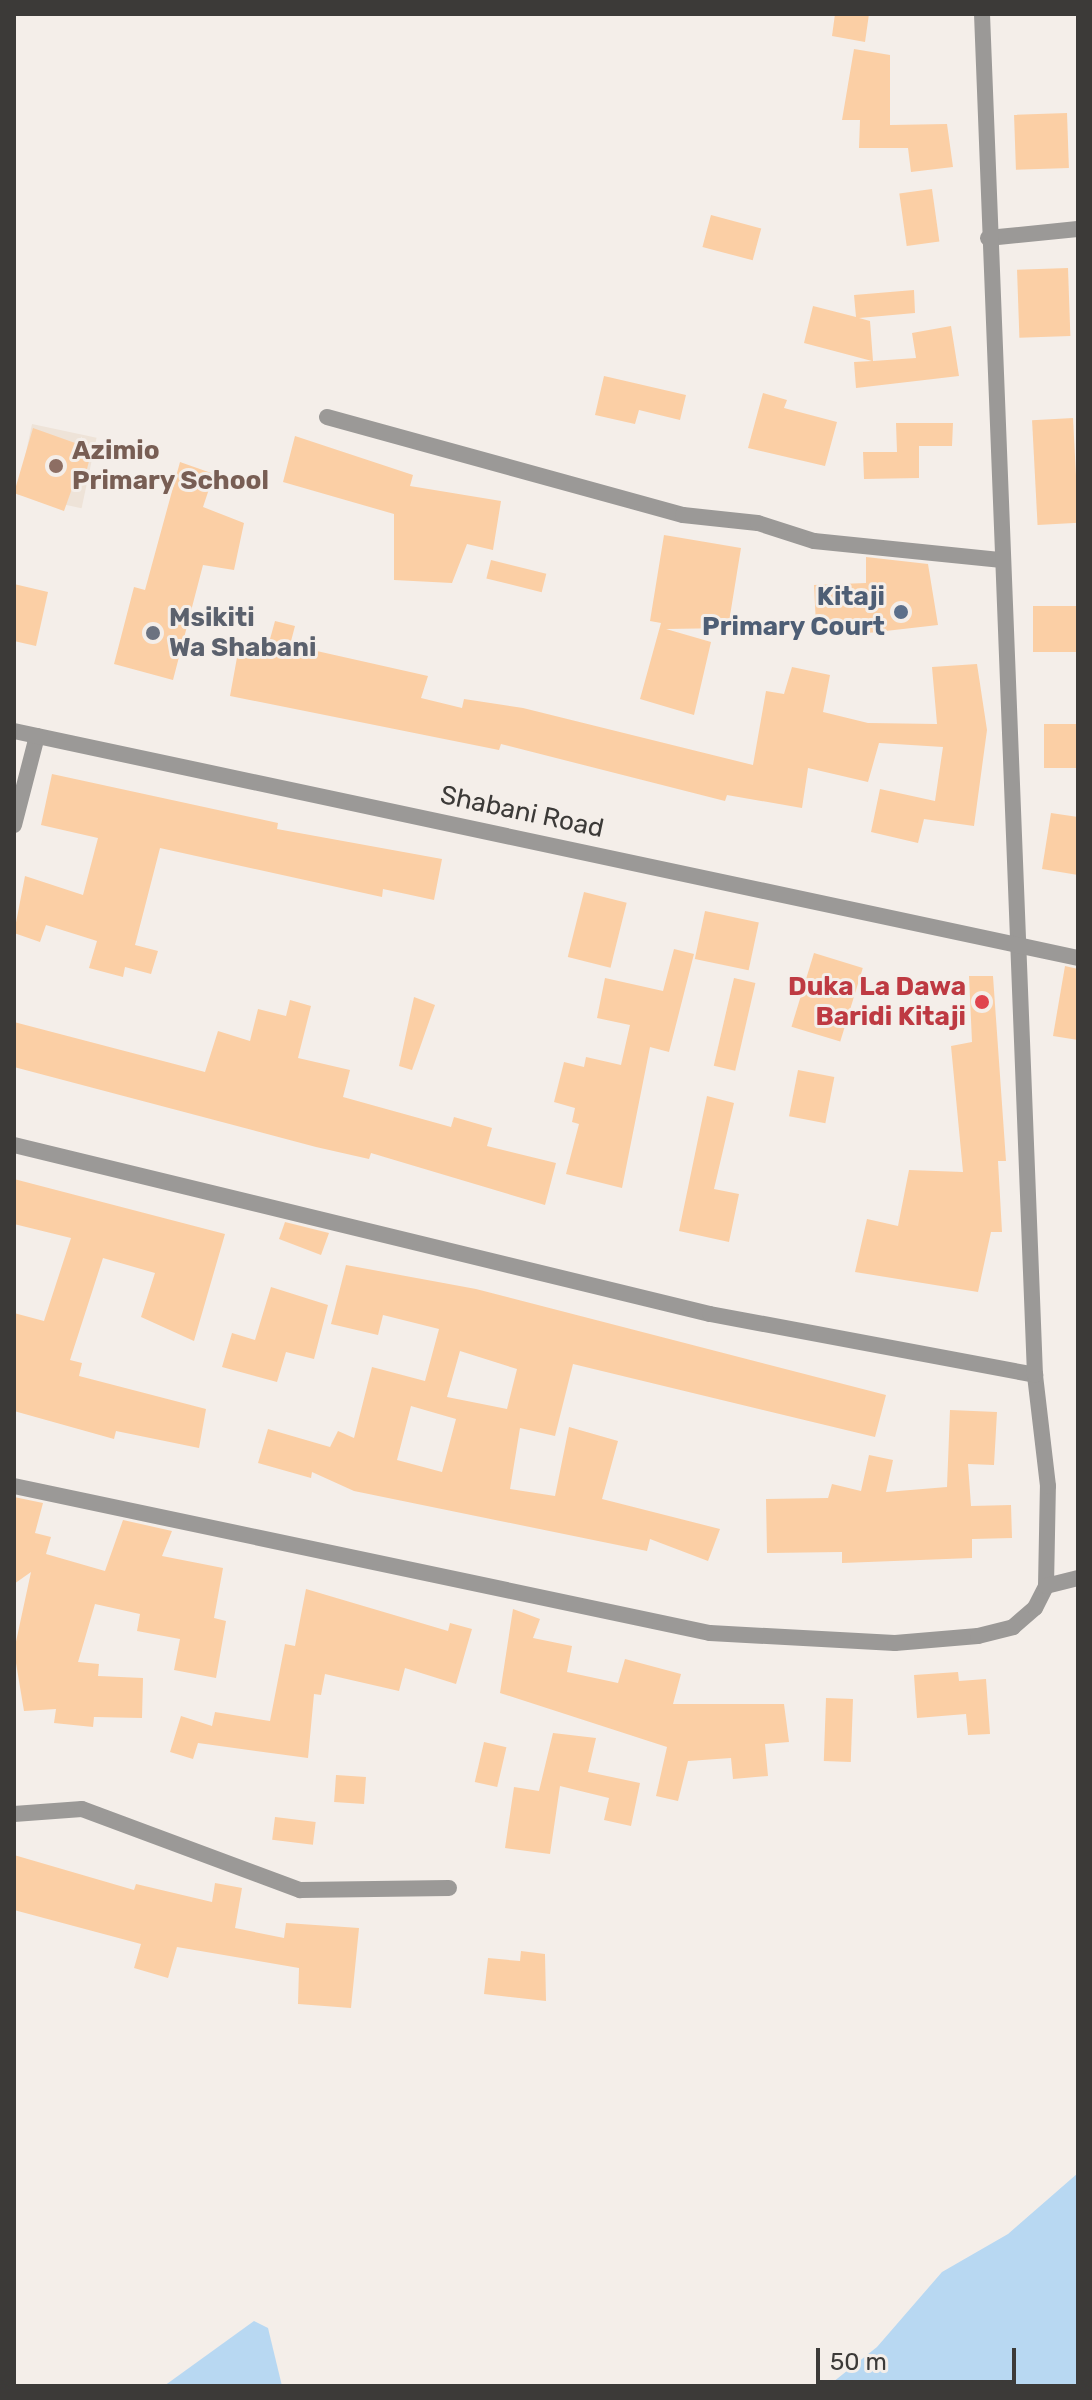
<!DOCTYPE html>
<html>
<head>
<meta charset="utf-8">
<style>
	body { margin:0 }
	#map { position:relative; width:1092px; height:2400px; overflow:hidden; background:#f4eee9; font-family:Rubik,sans-serif }
	div>[style] { position:absolute }
	.built>* { inset:0; background:#eee3d8; transform-origin:0 0 }
	.water>* { inset:0; background:#b8d8f2 }
	.building>* { inset:0; background:#fbcfa5; transform-origin:0 0 }
	.minor>* { height:16px; margin:-8px; padding:0 8px; transform-origin:8px; border-radius:8px; background:#9b9997 }
	.tertiary>* { height:16px; margin:-8px; padding:0 8px; transform-origin:8px; border-radius:8px; background:#9b9997 }
	.dots>* { width:22px; height:22px; translate:-50% -50%; box-sizing:border-box; border:4px solid #f4eee9; border-radius:50% }
	span { translate:-50% -50%; white-space:nowrap; text-align:center; line-height:1.15; -webkit-text-stroke:6px #f4eee9; paint-order:stroke }
	.education-label { font-size:26px; color:#785e54; font-weight:700 }
	.left { translate:0 -50%; text-align:left }
	.service-label { font-size:26px; color:#4e5e75; font-weight:700 }
	.right { translate:-100% -50%; text-align:right }
	.worship-label { font-size:26px; color:#5b616d; font-weight:700 }
	.street-label { font-size:26px; color:#3c3a38 }
	.health-label { font-size:26px; color:#be3a42; font-weight:700 }
	.frame { position:absolute; inset:0; border:16px solid #3c3a38; pointer-events:none }
	.scale { position:absolute; left:816px; top:2348px; width:200px; height:36px; box-sizing:border-box; border:4px solid #3c3a38; border-top:0; padding-left:10px; font-size:24px; line-height:28px; white-space:nowrap; color:#3c3a38; -webkit-text-stroke:6px #f4eee9; paint-order:stroke }
</style>
</head>
<body>
<div id="map">
	<div class="built">
		<div style="left:32px;top:424px;width:66px;height:72px;rotate:12deg"></div>
	</div>
	<div class="water">
		<div style="clip-path:polygon(1078px 2173px,1078px 2386px,828px 2386px,877px 2347px,942px 2272px,1008px 2234px)"></div>
		<div style="clip-path:polygon(254px 2321px,268px 2328px,282px 2386px,164px 2386px)"></div>
	</div>
	<div class="building">
		<div style="clip-path:polygon(835px 14px,869px 14px,865px 42px,832px 36px)"></div>
		<div style="clip-path:polygon(854px 49px,890px 55px,890px 125px,947px 124px,953px 167px,911px 172px,908px 148px,859px 148px,860px 120px,842px 120px)"></div>
		<div style="left:1067px;top:113px;width:55px;height:53px;rotate:88deg"></div>
		<div style="left:932px;top:189px;width:53px;height:33px;rotate:82deg"></div>
		<div style="left:711px;top:215px;width:52px;height:33px;rotate:15deg"></div>
		<div style="left:1068px;top:268px;width:68px;height:51px;rotate:88deg"></div>
		<div style="clip-path:polygon(914px 290px,915px 313px,859px 318px,870px 321px,873px 361px,916px 358px,912px 333px,951px 326px,959px 376px,856px 388px,854px 362px,872px 361px,804px 343px,813px 306px,856px 317px,854px 295px)"></div>
		<div style="clip-path:polygon(604px 376px,686px 395px,680px 420px,639px 410px,635px 424px,595px 415px)"></div>
		<div style="clip-path:polygon(763px 393px,787px 400px,784px 408px,837px 422px,825px 466px,748px 448px)"></div>
		<div style="left:1073px;top:418px;width:105px;height:41px;rotate:87deg"></div>
		<div style="clip-path:polygon(896px 423px,953px 423px,952px 446px,919px 446px,919px 478px,864px 479px,863px 452px,897px 452px)"></div>
		<div style="clip-path:polygon(33px 428px,92px 449px,83px 485px,74px 483px,64px 511px,14px 493px)"></div>
		<div style="clip-path:polygon(295px 436px,413px 475px,410px 486px,501px 501px,493px 550px,467px 544px,452px 583px,394px 580px,394px 514px,283px 482px)"></div>
		<div style="clip-path:polygon(180px 462px,214px 474px,203px 507px,244px 523px,234px 570px,203px 565px,173px 680px,114px 664px,134px 587px,145px 590px)"></div>
		<div style="clip-path:polygon(664px 535px,741px 548px,728px 628px,666px 629px,711px 642px,694px 715px,640px 699px,661px 623px,650px 621px)"></div>
		<div style="clip-path:polygon(866px 557px,928px 564px,938px 625px,868px 633px,867px 624px,816px 625px,814px 585px,866px 583px)"></div>
		<div style="left:491px;top:560px;width:57px;height:19px;rotate:14deg"></div>
		<div style="clip-path:polygon(14px 584px,48px 592px,36px 646px,14px 641px)"></div>
		<div style="left:1078px;top:606px;width:46px;height:45px;rotate:90deg"></div>
		<div style="clip-path:polygon(275px 621px,295px 626px,290px 645px,428px 676px,421px 698px,462px 708px,464px 699px,523px 708px,753px 765px,766px 691px,784px 694px,792px 667px,830px 675px,823px 712px,868px 723px,937px 724px,932px 667px,977px 664px,987px 730px,974px 826px,924px 819px,918px 843px,871px 832px,880px 789px,935px 801px,943px 747px,879px 743px,868px 782px,808px 768px,802px 808px,727px 795px,725px 801px,501px 744px,499px 750px,230px 696px,238px 652px,265px 657px)"></div>
		<div style="left:1078px;top:724px;width:44px;height:34px;rotate:90deg"></div>
		<div style="clip-path:polygon(52px 774px,278px 823px,277px 829px,442px 859px,434px 900px,383px 889px,382px 897px,160px 848px,135px 945px,158px 951px,151px 974px,125px 967px,123px 977px,89px 968px,97px 941px,46px 925px,40px 942px,14px 933px,25px 876px,83px 895px,98px 838px,41px 825px)"></div>
		<div style="clip-path:polygon(1051px 813px,1078px 817px,1078px 875px,1042px 869px)"></div>
		<div style="left:584px;top:892px;width:44px;height:67px;rotate:14deg"></div>
		<div style="left:705px;top:911px;width:55px;height:49px;rotate:12deg"></div>
		<div style="clip-path:polygon(674px 949px,694px 954px,669px 1052px,650px 1047px,622px 1188px,566px 1174px,579px 1124px,572px 1122px,575px 1108px,554px 1102px,564px 1062px,584px 1067px,586px 1057px,621px 1065px,630px 1025px,597px 1018px,605px 978px,663px 991px)"></div>
		<div style="left:814px;top:953px;width:51px;height:77px;rotate:17deg"></div>
		<div style="clip-path:polygon(1065px 966px,1078px 969px,1078px 1040px,1053px 1036px)"></div>
		<div style="clip-path:polygon(969px 976px,993px 976px,1006px 1161px,998px 1161px,1002px 1232px,991px 1232px,978px 1292px,855px 1272px,867px 1219px,898px 1226px,909px 1170px,963px 1172px,951px 1046px,972px 1042px)"></div>
		<div style="left:734px;top:978px;width:22px;height:90px;rotate:13deg"></div>
		<div style="clip-path:polygon(414px 997px,435px 1005px,412px 1070px,399px 1066px)"></div>
		<div style="clip-path:polygon(290px 1000px,311px 1006px,298px 1058px,350px 1070px,343px 1097px,451px 1127px,454px 1117px,492px 1128px,487px 1146px,556px 1163px,545px 1205px,371px 1153px,369px 1159px,316px 1147px,14px 1067px,14px 1022px,205px 1072px,218px 1031px,250px 1041px,258px 1009px,286px 1016px)"></div>
		<div style="left:798px;top:1070px;width:37px;height:47px;rotate:11deg"></div>
		<div style="clip-path:polygon(707px 1096px,734px 1103px,714px 1189px,739px 1194px,729px 1242px,679px 1231px)"></div>
		<div style="clip-path:polygon(14px 1179px,225px 1234px,194px 1341px,141px 1317px,155px 1273px,103px 1258px,70px 1360px,82px 1363px,79px 1376px,206px 1409px,199px 1448px,116px 1431px,114px 1439px,14px 1411px,14px 1313px,44px 1321px,71px 1238px,14px 1224px)"></div>
		<div style="clip-path:polygon(285px 1222px,329px 1233px,321px 1255px,279px 1239px)"></div>
		<div style="clip-path:polygon(evenodd,346px 1265px,476px 1289px,886px 1395px,875px 1437px,573px 1364px,555px 1436px,520px 1428px,510px 1489px,555px 1496px,569px 1427px,618px 1441px,602px 1499px,720px 1529px,708px 1561px,650px 1539px,647px 1551px,354px 1491px,312px 1472px,311px 1478px,258px 1463px,268px 1429px,330px 1447px,338px 1431px,354px 1438px,372px 1367px,425px 1381px,439px 1329px,383px 1315px,378px 1335px,331px 1324px,346px 1265px,460px 1351px,517px 1369px,507px 1409px,447px 1397px,460px 1351px,346px 1265px,411px 1406px,456px 1419px,442px 1472px,397px 1460px,411px 1406px)"></div>
		<div style="clip-path:polygon(271px 1287px,328px 1305px,314px 1359px,286px 1352px,277px 1382px,222px 1367px,232px 1333px,255px 1340px)"></div>
		<div style="clip-path:polygon(950px 1410px,997px 1412px,994px 1465px,968px 1464px,971px 1506px,1011px 1505px,1012px 1538px,972px 1539px,972px 1558px,842px 1563px,842px 1552px,767px 1553px,766px 1499px,828px 1498px,832px 1484px,861px 1491px,869px 1455px,893px 1460px,886px 1492px,947px 1487px)"></div>
		<div style="clip-path:polygon(14px 1497px,43px 1503px,35px 1533px,51px 1537px,46px 1554px,105px 1571px,123px 1520px,172px 1531px,162px 1556px,223px 1568px,214px 1618px,226px 1621px,216px 1678px,174px 1670px,180px 1639px,137px 1631px,140px 1614px,95px 1604px,78px 1662px,99px 1664px,98px 1676px,143px 1678px,142px 1718px,94px 1717px,93px 1727px,54px 1723px,56px 1709px,24px 1711px,14px 1651px,31px 1572px,14px 1584px)"></div>
		<div style="clip-path:polygon(306px 1589px,448px 1631px,450px 1623px,472px 1629px,456px 1684px,405px 1668px,399px 1691px,325px 1674px,321px 1695px,314px 1694px,308px 1758px,198px 1743px,193px 1759px,170px 1752px,181px 1716px,212px 1726px,215px 1712px,270px 1721px,285px 1644px,295px 1646px)"></div>
		<div style="clip-path:polygon(513px 1609px,540px 1619px,533px 1638px,572px 1646px,567px 1672px,618px 1683px,625px 1659px,681px 1674px,673px 1704px,784px 1704px,789px 1742px,765px 1744px,768px 1776px,733px 1779px,731px 1758px,688px 1761px,678px 1801px,656px 1796px,667px 1747px,500px 1693px)"></div>
		<div style="clip-path:polygon(958px 1672px,959px 1681px,986px 1679px,990px 1734px,968px 1735px,966px 1714px,917px 1718px,914px 1675px)"></div>
		<div style="left:826px;top:1698px;width:27px;height:63px;rotate:2deg"></div>
		<div style="clip-path:polygon(553px 1733px,596px 1738px,588px 1772px,640px 1783px,631px 1826px,604px 1820px,609px 1798px,560px 1786px,550px 1854px,505px 1848px,514px 1787px,539px 1791px)"></div>
		<div style="left:484px;top:1742px;width:23px;height:41px;rotate:13deg"></div>
		<div style="left:336px;top:1775px;width:30px;height:27px;rotate:4deg"></div>
		<div style="left:275px;top:1817px;width:41px;height:23px;rotate:7deg"></div>
		<div style="clip-path:polygon(14px 1855px,134px 1890px,136px 1884px,212px 1902px,215px 1883px,242px 1888px,235px 1928px,284px 1938px,286px 1923px,359px 1928px,351px 2008px,298px 2004px,299px 1968px,177px 1947px,168px 1978px,134px 1968px,141px 1944px,14px 1910px)"></div>
		<div style="clip-path:polygon(521px 1951px,545px 1954px,546px 2001px,484px 1994px,488px 1958px,520px 1961px)"></div>
	</div>
	<div class="minor">
		<div style="left:988px;top:238px;width:90px;rotate:-5.7deg"></div>
		<div style="left:327px;top:417px;width:369px;rotate:15.4deg"></div>
		<div style="left:683px;top:515px;width:75px;rotate:6.1deg"></div>
		<div style="left:758px;top:523px;width:59px;rotate:17.8deg"></div>
		<div style="left:814px;top:541px;width:189px;rotate:5.8deg"></div>
		<div style="left:14px;top:825px;width:92px;rotate:-75.5deg"></div>
		<div style="left:14px;top:1145px;width:716px;rotate:13.65deg"></div>
		<div style="left:710px;top:1314px;width:331px;rotate:10.6deg"></div>
		<div style="left:14px;top:1486px;width:711px;rotate:11.93deg"></div>
		<div style="left:710px;top:1633px;width:185px;rotate:3.1deg"></div>
		<div style="left:895px;top:1643px;width:83px;rotate:-4.8deg"></div>
		<div style="left:978px;top:1636px;width:36px;rotate:-14deg"></div>
		<div style="left:1013px;top:1627px;width:29px;rotate:-41deg"></div>
		<div style="left:1035px;top:1608px;width:25px;rotate:-63deg"></div>
		<div style="left:1046px;top:1586px;width:100px;rotate:-88.9deg"></div>
		<div style="left:1048px;top:1486px;width:112px;rotate:-96.7deg"></div>
		<div style="left:1035px;top:1375px;width:1362px;rotate:-92.23deg"></div>
		<div style="left:1046px;top:1586px;width:33px;rotate:-14deg"></div>
		<div style="left:14px;top:1814px;width:68px;rotate:-4.2deg"></div>
		<div style="left:82px;top:1809px;width:233px;rotate:20.4deg"></div>
		<div style="left:300px;top:1890px;width:149px;rotate:-0.8deg"></div>
	</div>
	<div class="tertiary">
		<div style="left:14px;top:731px;width:1088px;rotate:12.04deg"></div>
	</div>
	<div class="dots">
		<div style="left:56px;top:466px;background:#8d6e63"></div>
		<div style="left:901px;top:612px;background:#5c6f8a"></div>
		<div style="left:153px;top:633px;background:#6b7280"></div>
		<div style="left:982px;top:1002px;background:#e0444e"></div>
	</div>
	<div class="education-label">
		<span class="left" style="left:72px;top:466px">Azimio<br>Primary School</span>
	</div>
	<div class="service-label">
		<span class="right" style="left:885px;top:612px">Kitaji<br>Primary Court</span>
	</div>
	<div class="worship-label">
		<span class="left" style="left:169px;top:633px">Msikiti<br>Wa Shabani</span>
	</div>
	<div class="street-label">
		<span style="left:522px;top:812px;rotate:12deg">Shabani Road</span>
	</div>
	<div class="health-label">
		<span class="right" style="left:966px;top:1002px">Duka La Dawa<br>Baridi Kitaji</span>
	</div>
	<div class="frame"></div>
	<div class="scale">50 m</div>
</div>
</body>
</html>
